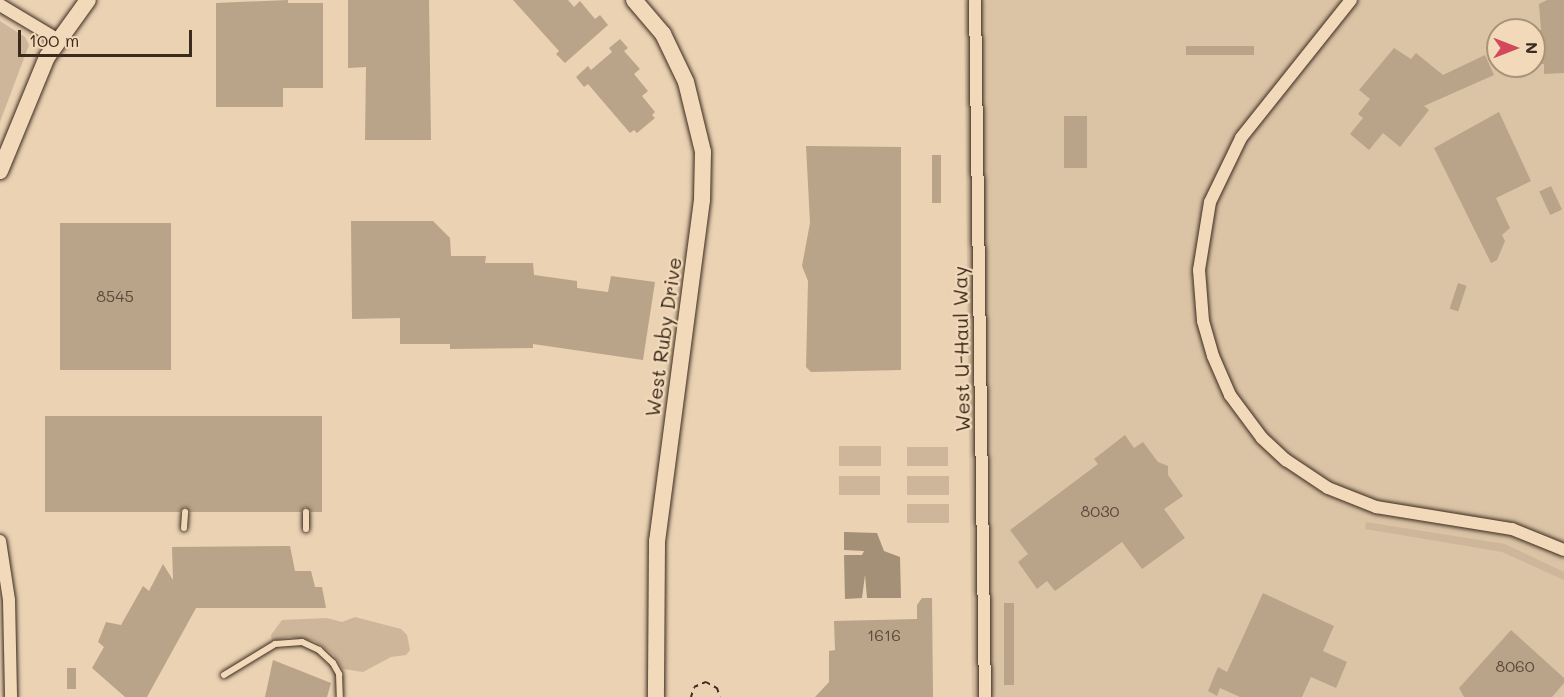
<!DOCTYPE html>
<html>
<head>
<meta charset="utf-8">
<style>
	body { margin:0 }
	#map { position:relative; width:1564px; height:697px; overflow:hidden; background:#ead2b3; font-family:Mali,sans-serif }
	div>[style] { position:absolute }
	.built>* { inset:0; background:#dbc4a6 }
	.green>* { inset:0; background:#cdb69a; transform-origin:0 0 }
	.water>* { inset:0; background:#a48f77 }
	.building>* { inset:0; background:#b9a389; transform-origin:0 0 }
	.path>* { height:2px; margin-top:-1px; transform-origin:0; background:repeating-linear-gradient(90deg,#3b2a1e 0 4.5px,transparent 0 9px) }
	.roads { filter:drop-shadow(0 0 2px #3b2a1e) drop-shadow(0 0 2px #3b2a1e) }
	.lane>* { height:6px; margin:-3px; padding:0 3px; transform-origin:3px; border-radius:3px; background:#f1d9b9 }
	.street>* { height:12px; margin:-6px; padding:0 6px; transform-origin:6px; border-radius:6px; background:#f1d9b9 }
	.secondary>* { height:16px; margin:-8px; padding:0 8px; transform-origin:8px; border-radius:8px; background:#f1d9b9 }
	span { translate:-50% -50%; white-space:nowrap; text-align:center; line-height:1.15; -webkit-text-stroke:4.5px #f1d9b9; paint-order:stroke }
	.number-label { font-size:16px; color:#5a4839 }
	.number-label span { -webkit-text-stroke-width:0 }
	.street-label { font-size:20px; color:#3b2a1e }
	.north { position:absolute; left:1486px; top:18px; width:60px; height:60px; box-sizing:border-box; background:#f1d9b9; border:2px solid #a8937b; border-radius:50%; rotate:90deg; font-size:16px; font-weight:700; line-height:24px; text-align:center; color:#3b2a1e }
	.north::after { content:''; display:block; margin:auto; width:21px; height:27px; background:#d1495b; clip-path:polygon(50% 0,100% 100%,50% 72%,0 100%) }
	.scale { position:absolute; left:18px; top:30px; width:174px; height:27px; box-sizing:border-box; border:3px solid #3b2a1e; border-top:0; padding-left:8px; font-size:18px; line-height:21px; white-space:nowrap; color:#3b2a1e; -webkit-text-stroke:4px #f1d9b9; paint-order:stroke }
</style>
</head>
<body>
<div id="map">
	<div class="built">
		<div style="clip-path:polygon(evenodd,964px 0,1564px 0,1564px 697px,972px 697px,964px 0,1498px 30px,1534px 30px,1534px 66px,1498px 66px,1498px 30px)"></div>
	</div>
	<div class="green">
		<div style="clip-path:polygon(0 21px,25px 37px,29px 45px,0 122px)"></div>
		<div style="left:839px;top:446px;width:42px;height:20px"></div>
		<div style="left:907px;top:447px;width:41px;height:19px"></div>
		<div style="left:839px;top:476px;width:41px;height:19px"></div>
		<div style="left:907px;top:476px;width:42px;height:19px"></div>
		<div style="left:907px;top:504px;width:42px;height:19px"></div>
		<div style="clip-path:polygon(1366px 522px,1505px 544px,1564px 572px,1564px 580px,1502px 552px,1365px 529px)"></div>
		<div style="clip-path:polygon(355px 617px,401px 629px,407px 635px,410px 650px,406px 655px,391px 657px,363px 672px,343px 669px,333px 654px,315px 641px,289px 637px,272px 641px,271px 635px,282px 620px,327px 618px,342px 622px)"></div>
	</div>
	<div class="water">
		<div style="clip-path:polygon(844px 532px,877px 533px,884px 551px,900px 557px,901px 598px,867px 598px,865px 575px,862px 598px,845px 599px,844px 555px,862px 555px,864px 551px,844px 550px)"></div>
	</div>
	<div class="building">
		<div style="clip-path:polygon(288px 0,288px 3px,323px 3px,323px 88px,283px 88px,283px 107px,216px 107px,216px 3px)"></div>
		<div style="clip-path:polygon(348px 0,429px 0,431px 140px,365px 140px,366px 67px,348px 68px)"></div>
		<div style="clip-path:polygon(513px 0,568px 0,574px 7px,580px 1px,595px 19px,600px 15px,608px 25px,565px 63px,556px 54px,559px 51px)"></div>
		<div style="clip-path:polygon(1547px 0,1564px 0,1564px 73px,1544px 74px,1544px 64px,1534px 64px,1534px 31px,1541px 30px,1539px 4px)"></div>
		<div style="clip-path:polygon(620px 39px,628px 48px,624px 51px,640px 69px,634px 74px,648px 91px,642px 96px,655px 112px,652px 115px,655px 118px,637px 133px,634px 130px,630px 133px,588px 84px,584px 87px,576px 77px,588px 66px,591px 70px,612px 52px,609px 48px)"></div>
		<div style="left:1254px;top:46px;width:9px;height:68px;rotate:90deg"></div>
		<div style="clip-path:polygon(1394px 48px,1411px 59px,1416px 53px,1443px 75px,1485px 55px,1494px 75px,1424px 106px,1429px 110px,1400px 147px,1383px 133px,1369px 150px,1350px 134px,1363px 118px,1358px 114px,1370px 99px,1359px 90px)"></div>
		<div style="clip-path:polygon(1499px 112px,1531px 181px,1496px 198px,1510px 228px,1502px 235px,1505px 241px,1497px 260px,1491px 263px,1434px 148px)"></div>
		<div style="left:1064px;top:116px;width:23px;height:52px"></div>
		<div style="clip-path:polygon(806px 146px,901px 147px,901px 370px,811px 372px,806px 367px,808px 281px,802px 266px,810px 223px)"></div>
		<div style="left:932px;top:155px;width:9px;height:48px"></div>
		<div style="left:1551px;top:186px;width:26px;height:13px;rotate:65deg"></div>
		<div style="clip-path:polygon(351px 221px,433px 221px,450px 238px,451px 256px,486px 256px,485px 263px,533px 263px,534px 275px,577px 281px,577px 288px,608px 292px,611px 276px,655px 282px,643px 360px,533px 344px,533px 348px,450px 349px,450px 344px,400px 344px,400px 318px,352px 319px)"></div>
		<div style="left:60px;top:223px;width:111px;height:147px"></div>
		<div style="left:1458px;top:283px;width:9px;height:27px;rotate:18deg"></div>
		<div style="clip-path:polygon(45px 416px,322px 416px,322px 512px,311px 512px,305px 507px,301px 512px,190px 512px,185px 507px,180px 512px,45px 512px)"></div>
		<div style="clip-path:polygon(1125px 435px,1134px 448px,1143px 442px,1158px 462px,1168px 466px,1168px 475px,1183px 496px,1164px 509px,1185px 538px,1142px 569px,1122px 542px,1055px 591px,1047px 581px,1037px 589px,1018px 562px,1028px 554px,1010px 530px,1098px 464px,1094px 459px)"></div>
		<div style="clip-path:polygon(290px 546px,295px 571px,311px 571px,315px 587px,322px 587px,326px 608px,196px 608px,147px 697px,125px 697px,92px 668px,104px 647px,98px 642px,106px 622px,121px 625px,143px 586px,149px 591px,163px 564px,173px 580px,172px 547px)"></div>
		<div style="clip-path:polygon(1263px 593px,1334px 626px,1323px 651px,1347px 662px,1336px 688px,1311px 677px,1302px 697px,1240px 697px,1220px 688px,1217px 696px,1208px 691px,1218px 667px,1227px 672px)"></div>
		<div style="clip-path:polygon(922px 598px,932px 598px,933px 697px,815px 697px,829px 682px,829px 651px,835px 650px,834px 621px,917px 619px,917px 605px)"></div>
		<div style="left:1004px;top:603px;width:10px;height:82px"></div>
		<div style="clip-path:polygon(1511px 630px,1564px 678px,1564px 683px,1552px 697px,1464px 697px,1459px 688px)"></div>
		<div style="clip-path:polygon(273px 660px,331px 683px,327px 697px,265px 697px)"></div>
		<div style="left:67px;top:668px;width:9px;height:21px"></div>
	</div>
	<div class="path">
		<div style="left:691px;top:697px;width:10px;rotate:-73deg"></div>
		<div style="left:694px;top:687px;width:13px;rotate:-23deg"></div>
		<div style="left:706px;top:682px;width:13px;rotate:29deg"></div>
		<div style="left:717px;top:688px;width:9px;rotate:72deg"></div>
	</div>
	<div class="roads">
		<div class="lane">
			<div style="left:306px;top:512px;width:17px;rotate:90deg"></div>
			<div style="left:184px;top:528px;width:16px;rotate:-86deg"></div>
			<div style="left:224px;top:675px;width:60px;rotate:-31.3deg"></div>
			<div style="left:275px;top:644px;width:27px;rotate:-4deg"></div>
			<div style="left:302px;top:642px;width:19px;rotate:25deg"></div>
			<div style="left:319px;top:650px;width:19px;rotate:43deg"></div>
			<div style="left:333px;top:663px;width:13px;rotate:61deg"></div>
			<div style="left:339px;top:674px;width:23px;rotate:88deg"></div>
		</div>
		<div class="street">
			<div style="left:975px;top:0;width:697px;rotate:89.18deg"></div>
			<div style="left:1351px;top:0;width:176px;rotate:128.6deg"></div>
			<div style="left:1241px;top:138px;width:71px;rotate:115.8deg"></div>
			<div style="left:1210px;top:202px;width:69px;rotate:99.2deg"></div>
			<div style="left:1199px;top:270px;width:51px;rotate:85.5deg"></div>
			<div style="left:1203px;top:321px;width:36px;rotate:74deg"></div>
			<div style="left:1213px;top:356px;width:43px;rotate:66.4deg"></div>
			<div style="left:1230px;top:395px;width:54px;rotate:53.3deg"></div>
			<div style="left:1262px;top:438px;width:33px;rotate:43deg"></div>
			<div style="left:1286px;top:460px;width:50px;rotate:33.7deg"></div>
			<div style="left:1328px;top:488px;width:52px;rotate:21.6deg"></div>
			<div style="left:1376px;top:507px;width:138px;rotate:9.2deg"></div>
			<div style="left:1512px;top:529px;width:56px;rotate:22deg"></div>
			<div style="left:0;top:5px;width:66px;rotate:30.8deg"></div>
			<div style="left:0;top:541px;width:60px;rotate:81.3deg"></div>
			<div style="left:9px;top:600px;width:97px;rotate:88.8deg"></div>
		</div>
		<div class="secondary">
			<div style="left:634px;top:0;width:45px;rotate:49.5deg"></div>
			<div style="left:663px;top:34px;width:53px;rotate:64.4deg"></div>
			<div style="left:686px;top:82px;width:72px;rotate:76.3deg"></div>
			<div style="left:703px;top:152px;width:48px;rotate:91.2deg"></div>
			<div style="left:702px;top:200px;width:344px;rotate:97.5deg"></div>
			<div style="left:657px;top:541px;width:156px;rotate:90.4deg"></div>
			<div style="left:0;top:171px;width:123px;rotate:-67.6deg"></div>
			<div style="left:47px;top:57px;width:70px;rotate:-54.3deg"></div>
		</div>
	</div>
	<div class="number-label">
		<span style="left:115px;top:296px">8545</span>
		<span style="left:1100px;top:511px">8030</span>
		<span style="left:884px;top:635px">1616</span>
		<span style="left:1515px;top:666px">8060</span>
	</div>
	<div class="street-label">
		<span style="left:663px;top:337px;rotate:-82deg">West Ruby Drive</span>
		<span style="left:961px;top:349px;rotate:-91deg">West U-Haul Way</span>
	</div>
	<div class="north">N</div>
	<div class="scale">100 m</div>
</div>
</body>
</html>
